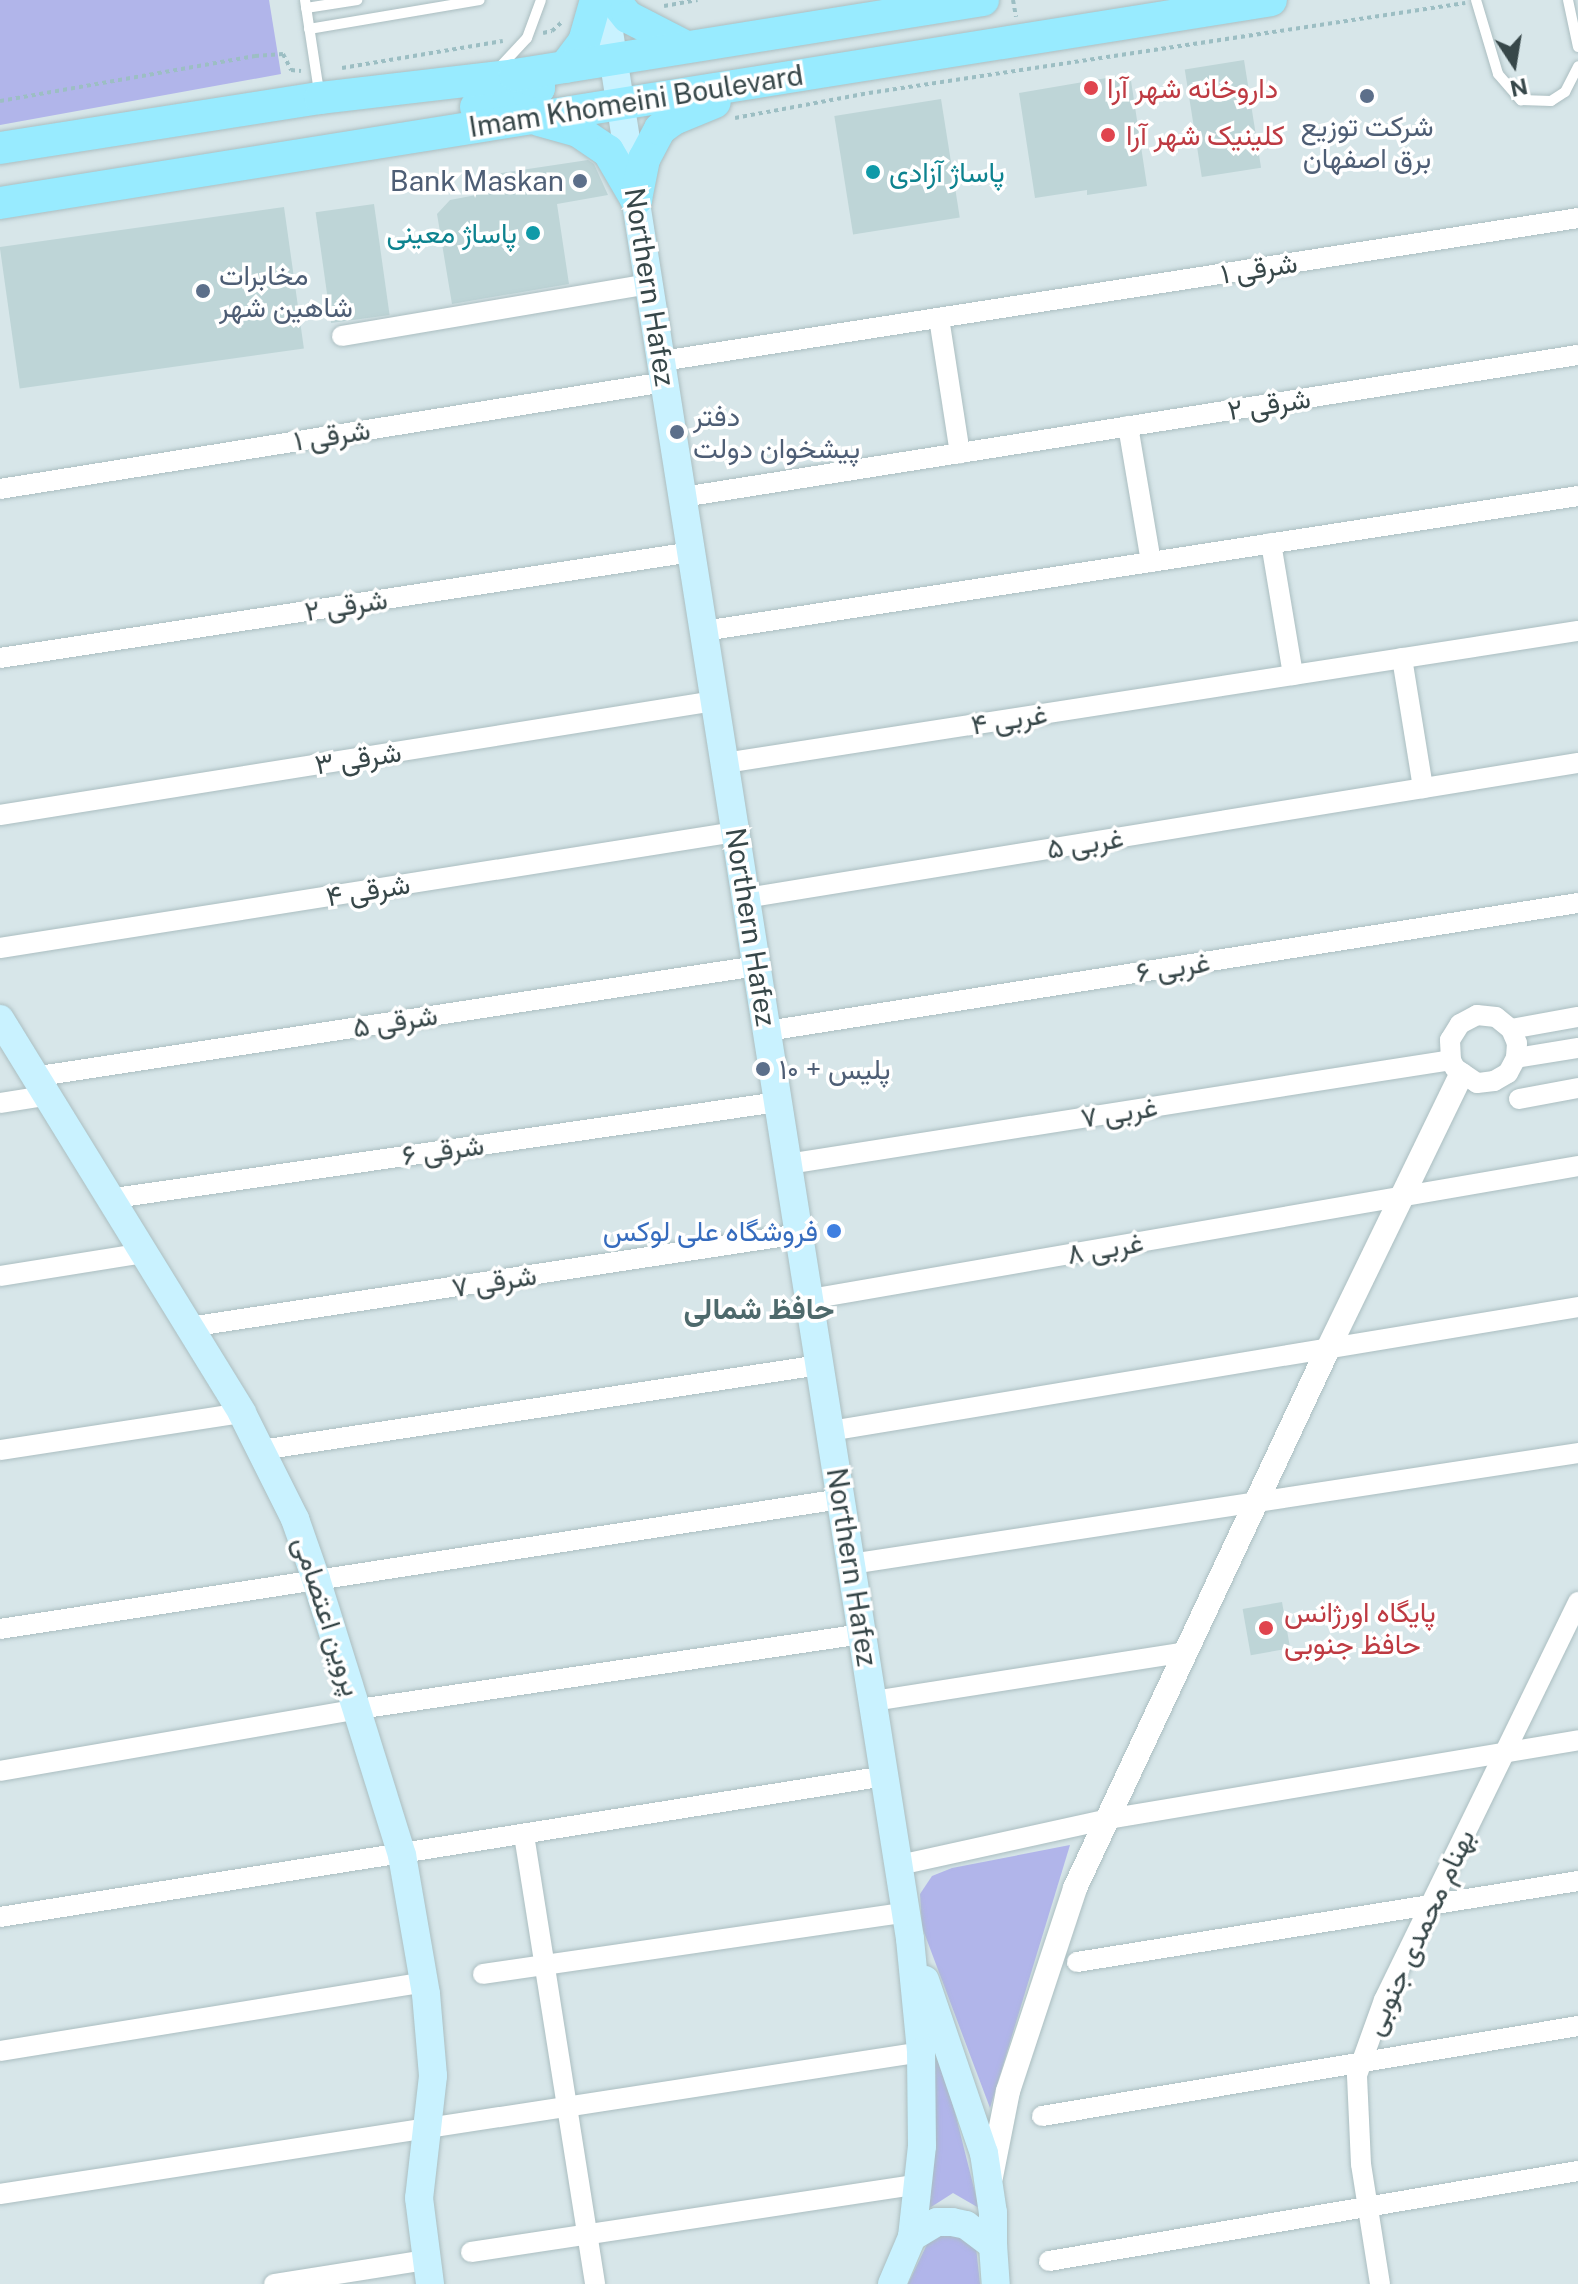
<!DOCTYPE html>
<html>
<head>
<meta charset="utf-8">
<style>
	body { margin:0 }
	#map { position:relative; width:1578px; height:2284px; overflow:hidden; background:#e9f3f5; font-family:"Public Sans",Vazirmatn,sans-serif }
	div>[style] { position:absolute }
	.residential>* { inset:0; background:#d7e6e9; transform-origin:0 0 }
	.green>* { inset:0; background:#b1b5ea }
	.building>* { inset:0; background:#bed5d7; transform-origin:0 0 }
	.path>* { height:4px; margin-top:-2px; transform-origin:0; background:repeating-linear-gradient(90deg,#9cbec3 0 4px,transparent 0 8px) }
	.roads { filter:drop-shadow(0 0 2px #abbec1) drop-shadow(0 0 2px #abbec1) }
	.service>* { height:10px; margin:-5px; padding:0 5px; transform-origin:5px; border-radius:5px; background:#fff }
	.minor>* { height:20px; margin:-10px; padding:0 10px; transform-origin:10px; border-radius:10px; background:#fff }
	.tertiary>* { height:24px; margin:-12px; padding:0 12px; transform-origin:12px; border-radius:12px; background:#fff }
	.secondary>* { height:28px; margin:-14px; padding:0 14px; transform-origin:14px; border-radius:14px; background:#c9f2ff }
	.primary>* { height:32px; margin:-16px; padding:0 16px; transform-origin:16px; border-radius:16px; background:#98ebff }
	.dots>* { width:22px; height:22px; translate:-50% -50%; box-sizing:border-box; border:4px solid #fff; border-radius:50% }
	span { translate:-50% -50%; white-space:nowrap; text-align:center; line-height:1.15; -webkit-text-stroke:7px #fff; paint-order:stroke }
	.health-label { font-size:28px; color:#be3a42 }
	.left { translate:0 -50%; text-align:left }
	.street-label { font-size:28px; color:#374749 }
	.service-label { font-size:28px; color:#4e5e75 }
	.right { translate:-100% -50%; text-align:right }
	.culture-label { font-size:28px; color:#0d838f }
	.shop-label { font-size:28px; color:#366cbe }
	.neighbourhood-label { font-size:30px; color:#4e6a6c; font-weight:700 }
	.north { position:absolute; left:1474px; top:24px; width:80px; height:80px; -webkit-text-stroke:6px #fff; paint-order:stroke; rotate:168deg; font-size:22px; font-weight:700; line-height:32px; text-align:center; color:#374749 }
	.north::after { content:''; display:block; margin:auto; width:28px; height:36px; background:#374749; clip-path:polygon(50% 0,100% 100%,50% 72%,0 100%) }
</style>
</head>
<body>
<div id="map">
	<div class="residential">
		<div style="left:0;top:0;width:1578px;height:2284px"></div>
	</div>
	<div class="green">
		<div style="clip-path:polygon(0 0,269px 0,281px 74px,0 125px)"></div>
		<div style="clip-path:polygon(1070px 1845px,990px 2108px,922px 1927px,920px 1894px,932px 1876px,952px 1868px)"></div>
		<div style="clip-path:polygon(934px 2029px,979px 2208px,953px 2193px,928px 2209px)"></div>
		<div style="clip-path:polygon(955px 2231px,976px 2247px,980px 2284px,908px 2284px,930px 2238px)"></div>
	</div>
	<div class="building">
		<div style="left:1244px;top:60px;width:109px;height:60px;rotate:81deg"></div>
		<div style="clip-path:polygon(1130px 74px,1147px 186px,1087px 195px,1087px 190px,1035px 198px,1019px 93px)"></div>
		<div style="left:941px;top:99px;width:120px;height:108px;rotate:81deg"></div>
		<div style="clip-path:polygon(588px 160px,594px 164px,608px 195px,557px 204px,569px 284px,452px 304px,437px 214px,450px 200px,497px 191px,495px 174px)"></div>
		<div style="left:374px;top:204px;width:112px;height:59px;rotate:82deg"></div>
		<div style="left:284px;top:207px;width:143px;height:287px;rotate:82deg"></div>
		<div style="left:1282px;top:1602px;width:47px;height:40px;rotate:80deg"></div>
	</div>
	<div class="path">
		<div style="left:1013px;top:0;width:17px;rotate:80deg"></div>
		<div style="left:664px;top:6px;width:34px;rotate:-10deg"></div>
		<div style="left:543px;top:33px;width:9px;rotate:-13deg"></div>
		<div style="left:552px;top:31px;width:13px;rotate:-42deg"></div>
		<div style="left:342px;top:68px;width:163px;rotate:-9.5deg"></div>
		<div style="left:0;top:101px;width:259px;rotate:-10deg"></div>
		<div style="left:255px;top:56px;width:28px;rotate:-4deg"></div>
		<div style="left:283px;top:54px;width:18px;rotate:63deg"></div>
		<div style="left:291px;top:70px;width:10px;rotate:6deg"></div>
		<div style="left:735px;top:118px;width:136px;rotate:-10.6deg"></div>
		<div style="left:869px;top:93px;width:603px;rotate:-8.59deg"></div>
	</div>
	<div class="roads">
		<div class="service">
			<div style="left:305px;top:0;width:93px;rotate:81.3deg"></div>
			<div style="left:1476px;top:0;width:77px;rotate:73.4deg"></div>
			<div style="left:1498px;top:74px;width:35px;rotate:49deg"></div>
			<div style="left:1521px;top:100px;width:30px;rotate:2deg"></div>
			<div style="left:1551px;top:101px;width:17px;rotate:-33deg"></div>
			<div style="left:1565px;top:92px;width:29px;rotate:-63deg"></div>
			<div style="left:1568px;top:0;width:48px;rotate:78deg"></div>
			<div style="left:306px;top:8px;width:52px;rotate:-8.9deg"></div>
			<div style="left:309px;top:29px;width:173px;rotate:-9.6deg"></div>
			<div style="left:499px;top:68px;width:41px;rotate:-47deg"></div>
			<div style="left:527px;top:38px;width:40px;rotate:-69.8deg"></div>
		</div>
		<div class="minor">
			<div style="left:939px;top:318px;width:137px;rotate:81.2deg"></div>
			<div style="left:342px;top:336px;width:311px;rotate:-9.6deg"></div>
			<div style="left:662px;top:361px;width:927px;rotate:-8.87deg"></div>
			<div style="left:1128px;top:426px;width:138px;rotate:80.4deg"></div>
			<div style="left:0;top:489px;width:674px;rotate:-9.14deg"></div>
			<div style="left:683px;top:497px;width:906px;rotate:-9.02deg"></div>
			<div style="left:1271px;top:543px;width:134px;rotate:80.5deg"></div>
			<div style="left:704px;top:631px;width:884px;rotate:-8.78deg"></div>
			<div style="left:0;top:658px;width:700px;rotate:-8.71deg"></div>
			<div style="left:1402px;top:658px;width:132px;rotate:80.8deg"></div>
			<div style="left:725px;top:763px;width:863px;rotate:-8.8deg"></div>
			<div style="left:0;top:815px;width:724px;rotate:-9.06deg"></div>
			<div style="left:746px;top:898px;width:843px;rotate:-9.22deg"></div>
			<div style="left:0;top:948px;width:745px;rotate:-8.96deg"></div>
			<div style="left:1511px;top:1029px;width:15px;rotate:67deg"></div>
			<div style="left:1517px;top:1043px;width:15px;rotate:94deg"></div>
			<div style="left:1516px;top:1058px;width:17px;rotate:118deg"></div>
			<div style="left:1508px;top:1073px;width:16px;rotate:150deg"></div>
			<div style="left:1494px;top:1081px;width:17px;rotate:173deg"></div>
			<div style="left:1477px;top:1083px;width:27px;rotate:-146deg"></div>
			<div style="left:1455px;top:1068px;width:9px;rotate:-117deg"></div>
			<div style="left:1451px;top:1060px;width:20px;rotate:-93deg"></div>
			<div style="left:1450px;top:1040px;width:19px;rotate:-58deg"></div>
			<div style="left:1460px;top:1024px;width:19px;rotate:-28deg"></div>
			<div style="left:1477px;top:1015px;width:19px;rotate:6deg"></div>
			<div style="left:1496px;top:1017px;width:19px;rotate:39deg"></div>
			<div style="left:1511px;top:1029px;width:68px;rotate:-10.2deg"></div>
			<div style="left:767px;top:1031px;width:821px;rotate:-8.97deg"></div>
			<div style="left:1516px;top:1058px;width:63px;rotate:-9.2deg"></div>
			<div style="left:33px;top:1077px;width:732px;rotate:-8.72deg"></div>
			<div style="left:1519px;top:1099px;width:60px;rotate:-10.6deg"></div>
			<div style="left:0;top:1103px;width:45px;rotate:-9deg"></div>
			<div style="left:788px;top:1164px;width:671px;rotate:-8.91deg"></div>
			<div style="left:108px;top:1199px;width:677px;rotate:-8.24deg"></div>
			<div style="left:0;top:1276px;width:146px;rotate:-9.1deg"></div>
			<div style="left:810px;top:1299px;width:779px;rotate:-9.82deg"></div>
			<div style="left:189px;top:1327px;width:617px;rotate:-8.67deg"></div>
			<div style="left:830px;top:1431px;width:758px;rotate:-9.41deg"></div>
			<div style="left:0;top:1450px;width:245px;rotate:-8.7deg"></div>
			<div style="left:261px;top:1450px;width:565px;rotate:-8.65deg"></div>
			<div style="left:851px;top:1564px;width:735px;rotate:-8.68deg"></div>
			<div style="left:0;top:1629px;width:851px;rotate:-8.79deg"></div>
			<div style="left:873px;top:1701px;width:318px;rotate:-8.9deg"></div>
			<div style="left:0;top:1771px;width:364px;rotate:-9.8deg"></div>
			<div style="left:359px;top:1709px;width:509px;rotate:-8.48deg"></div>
			<div style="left:524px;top:1835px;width:455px;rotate:81deg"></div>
			<div style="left:899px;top:1865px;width:214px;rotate:-12.4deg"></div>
			<div style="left:1108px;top:1819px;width:477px;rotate:-9.5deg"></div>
			<div style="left:0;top:1917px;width:896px;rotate:-9.05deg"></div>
			<div style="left:1077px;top:1962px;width:508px;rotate:-9.18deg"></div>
			<div style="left:483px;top:1974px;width:428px;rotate:-8.3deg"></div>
			<div style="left:0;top:2051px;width:430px;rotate:-9.2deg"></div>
			<div style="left:1042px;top:2116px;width:544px;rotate:-9.53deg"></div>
			<div style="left:0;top:2194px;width:932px;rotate:-8.76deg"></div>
			<div style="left:471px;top:2252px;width:452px;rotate:-8.6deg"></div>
			<div style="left:1049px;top:2261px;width:537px;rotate:-9.66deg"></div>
			<div style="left:274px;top:2284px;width:154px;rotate:-9deg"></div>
			<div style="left:1380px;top:2284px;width:121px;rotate:-99deg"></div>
			<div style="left:1361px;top:2164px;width:89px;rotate:-92.6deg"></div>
			<div style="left:1357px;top:2075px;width:80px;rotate:-70.2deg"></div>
			<div style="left:1384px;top:2000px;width:443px;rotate:-64deg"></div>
		</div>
		<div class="tertiary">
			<div style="left:991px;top:2177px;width:88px;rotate:-78.8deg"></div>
			<div style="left:1008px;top:2091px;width:214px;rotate:-71.7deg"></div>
			<div style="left:1075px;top:1888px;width:593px;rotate:-64.86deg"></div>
			<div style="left:1327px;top:1351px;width:307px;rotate:-64.1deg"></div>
		</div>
		<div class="secondary">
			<div style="left:604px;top:0;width:1963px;rotate:81.03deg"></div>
			<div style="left:910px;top:1939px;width:114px;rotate:84.4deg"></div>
			<div style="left:921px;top:2052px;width:94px;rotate:89.4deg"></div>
			<div style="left:922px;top:2146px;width:92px;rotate:96.3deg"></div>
			<div style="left:0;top:1019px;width:462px;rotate:58.4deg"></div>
			<div style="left:242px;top:1413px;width:119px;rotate:63.4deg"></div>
			<div style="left:295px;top:1519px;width:64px;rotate:70.7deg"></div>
			<div style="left:316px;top:1579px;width:289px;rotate:72.7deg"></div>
			<div style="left:402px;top:1855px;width:141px;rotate:80.2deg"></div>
			<div style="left:426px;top:1994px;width:82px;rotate:85.1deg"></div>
			<div style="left:433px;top:2076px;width:123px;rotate:96.5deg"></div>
			<div style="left:419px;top:2198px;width:87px;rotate:82.7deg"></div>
			<div style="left:925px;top:1980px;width:183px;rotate:71.2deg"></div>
			<div style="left:984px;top:2153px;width:61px;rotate:81.5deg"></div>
			<div style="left:993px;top:2213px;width:32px;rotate:90deg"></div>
			<div style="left:892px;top:2284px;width:51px;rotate:-66.9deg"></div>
			<div style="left:912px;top:2237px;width:29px;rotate:-31deg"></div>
			<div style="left:937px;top:2222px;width:15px"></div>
			<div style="left:952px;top:2222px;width:14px;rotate:12deg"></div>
			<div style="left:966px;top:2225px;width:34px;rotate:37deg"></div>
			<div style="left:993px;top:2245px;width:39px;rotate:86deg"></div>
		</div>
		<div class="primary">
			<div style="left:614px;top:0;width:22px;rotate:51deg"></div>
			<div style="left:628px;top:17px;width:65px;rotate:27.3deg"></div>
			<div style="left:565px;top:67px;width:31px;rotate:-53deg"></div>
			<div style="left:584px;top:42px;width:44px;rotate:-74.1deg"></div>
			<div style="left:476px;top:107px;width:54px;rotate:-12.8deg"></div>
			<div style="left:529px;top:95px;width:12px;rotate:-35deg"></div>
			<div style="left:539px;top:88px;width:6px;rotate:-90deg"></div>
			<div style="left:539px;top:82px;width:25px;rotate:-164deg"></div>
			<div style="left:539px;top:120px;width:41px;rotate:15.8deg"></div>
			<div style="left:578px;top:131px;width:36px;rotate:34deg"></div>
			<div style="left:608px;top:151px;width:56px;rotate:59.7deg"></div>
			<div style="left:0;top:148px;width:324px;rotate:-8.9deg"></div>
			<div style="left:320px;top:98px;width:196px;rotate:-6.7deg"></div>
			<div style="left:515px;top:75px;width:474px;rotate:-9.1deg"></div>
			<div style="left:636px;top:199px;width:41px;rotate:-78.7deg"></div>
			<div style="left:644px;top:159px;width:34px;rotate:-62deg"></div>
			<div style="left:660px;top:129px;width:17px;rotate:-36deg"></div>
			<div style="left:674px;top:119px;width:44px;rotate:-22.5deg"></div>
			<div style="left:0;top:203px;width:1287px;rotate:-9.07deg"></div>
		</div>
	</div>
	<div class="dots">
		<div style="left:1091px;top:88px;background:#e0444e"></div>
		<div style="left:1367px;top:96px;background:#5c6f8a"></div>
		<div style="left:1108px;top:135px;background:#e0444e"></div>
		<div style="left:873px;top:172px;background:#0f9aa8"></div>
		<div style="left:580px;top:181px;background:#5c6f8a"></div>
		<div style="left:533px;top:233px;background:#0f9aa8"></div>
		<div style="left:203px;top:291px;background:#5c6f8a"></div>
		<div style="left:677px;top:432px;background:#5c6f8a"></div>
		<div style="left:763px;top:1069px;background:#5c6f8a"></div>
		<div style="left:834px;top:1231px;background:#3f7fe0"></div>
		<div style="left:1266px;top:1628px;background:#e0444e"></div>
	</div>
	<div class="health-label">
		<span class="left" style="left:1107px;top:88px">داروخانه شهر آرا</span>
		<span class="left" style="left:1126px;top:135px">کلینیک شهر آرا</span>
		<span class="left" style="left:1284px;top:1628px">پایگاه اورژانس<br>حافظ جنوبی</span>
	</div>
	<div class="street-label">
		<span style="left:636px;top:101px;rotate:-9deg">Imam Khomeini Boulevard</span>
		<span style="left:1259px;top:268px;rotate:-9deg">۱ شرقی</span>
		<span style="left:650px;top:287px;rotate:81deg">Northern Hafez</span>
		<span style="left:1269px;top:404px;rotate:-9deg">۲ شرقی</span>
		<span style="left:332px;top:435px;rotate:-9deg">۱ شرقی</span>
		<span style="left:346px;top:605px;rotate:-9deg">۲ شرقی</span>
		<span style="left:1009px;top:719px;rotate:-9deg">۴ غربی</span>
		<span style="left:358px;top:758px;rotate:-9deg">۳ شرقی</span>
		<span style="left:1085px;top:843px;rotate:-9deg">۵ غربی</span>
		<span style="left:368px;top:890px;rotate:-9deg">۴ شرقی</span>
		<span style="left:751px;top:927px;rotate:81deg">Northern Hafez</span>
		<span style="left:1173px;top:967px;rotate:-9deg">۶ غربی</span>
		<span style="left:395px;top:1021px;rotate:-9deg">۵ شرقی</span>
		<span style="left:1119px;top:1112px;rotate:-9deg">۷ غربی</span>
		<span style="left:443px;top:1150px;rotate:-8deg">۶ شرقی</span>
		<span style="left:1105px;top:1248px;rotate:-10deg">۸ غربی</span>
		<span style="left:494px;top:1281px;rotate:-9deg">۷ شرقی</span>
		<span style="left:852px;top:1567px;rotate:81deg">Northern Hafez</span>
		<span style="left:328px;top:1616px;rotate:72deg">پروین اعتصامی</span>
		<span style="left:1419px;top:1932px;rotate:-65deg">بهنام محمدی جنوبی</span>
	</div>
	<div class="service-label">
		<span style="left:1367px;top:142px">شرکت توزیع<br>برق اصفهان</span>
		<span class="right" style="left:564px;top:181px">Bank Maskan</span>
		<span class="left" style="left:219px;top:291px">مخابرات<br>شاهین شهر</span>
		<span class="left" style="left:693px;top:432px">دفتر<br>پیشخوان دولت</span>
		<span class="left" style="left:779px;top:1069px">پلیس + ۱۰</span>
	</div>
	<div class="culture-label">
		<span class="left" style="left:889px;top:172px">پاساژ آزادی</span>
		<span class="right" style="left:517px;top:233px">پاساژ معینی</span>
	</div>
	<div class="shop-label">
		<span class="right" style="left:818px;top:1231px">فروشگاه علی لوکس</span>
	</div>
	<div class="neighbourhood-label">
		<span style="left:759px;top:1308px">حافظ شمالی</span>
	</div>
	<div class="north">N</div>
</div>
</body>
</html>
